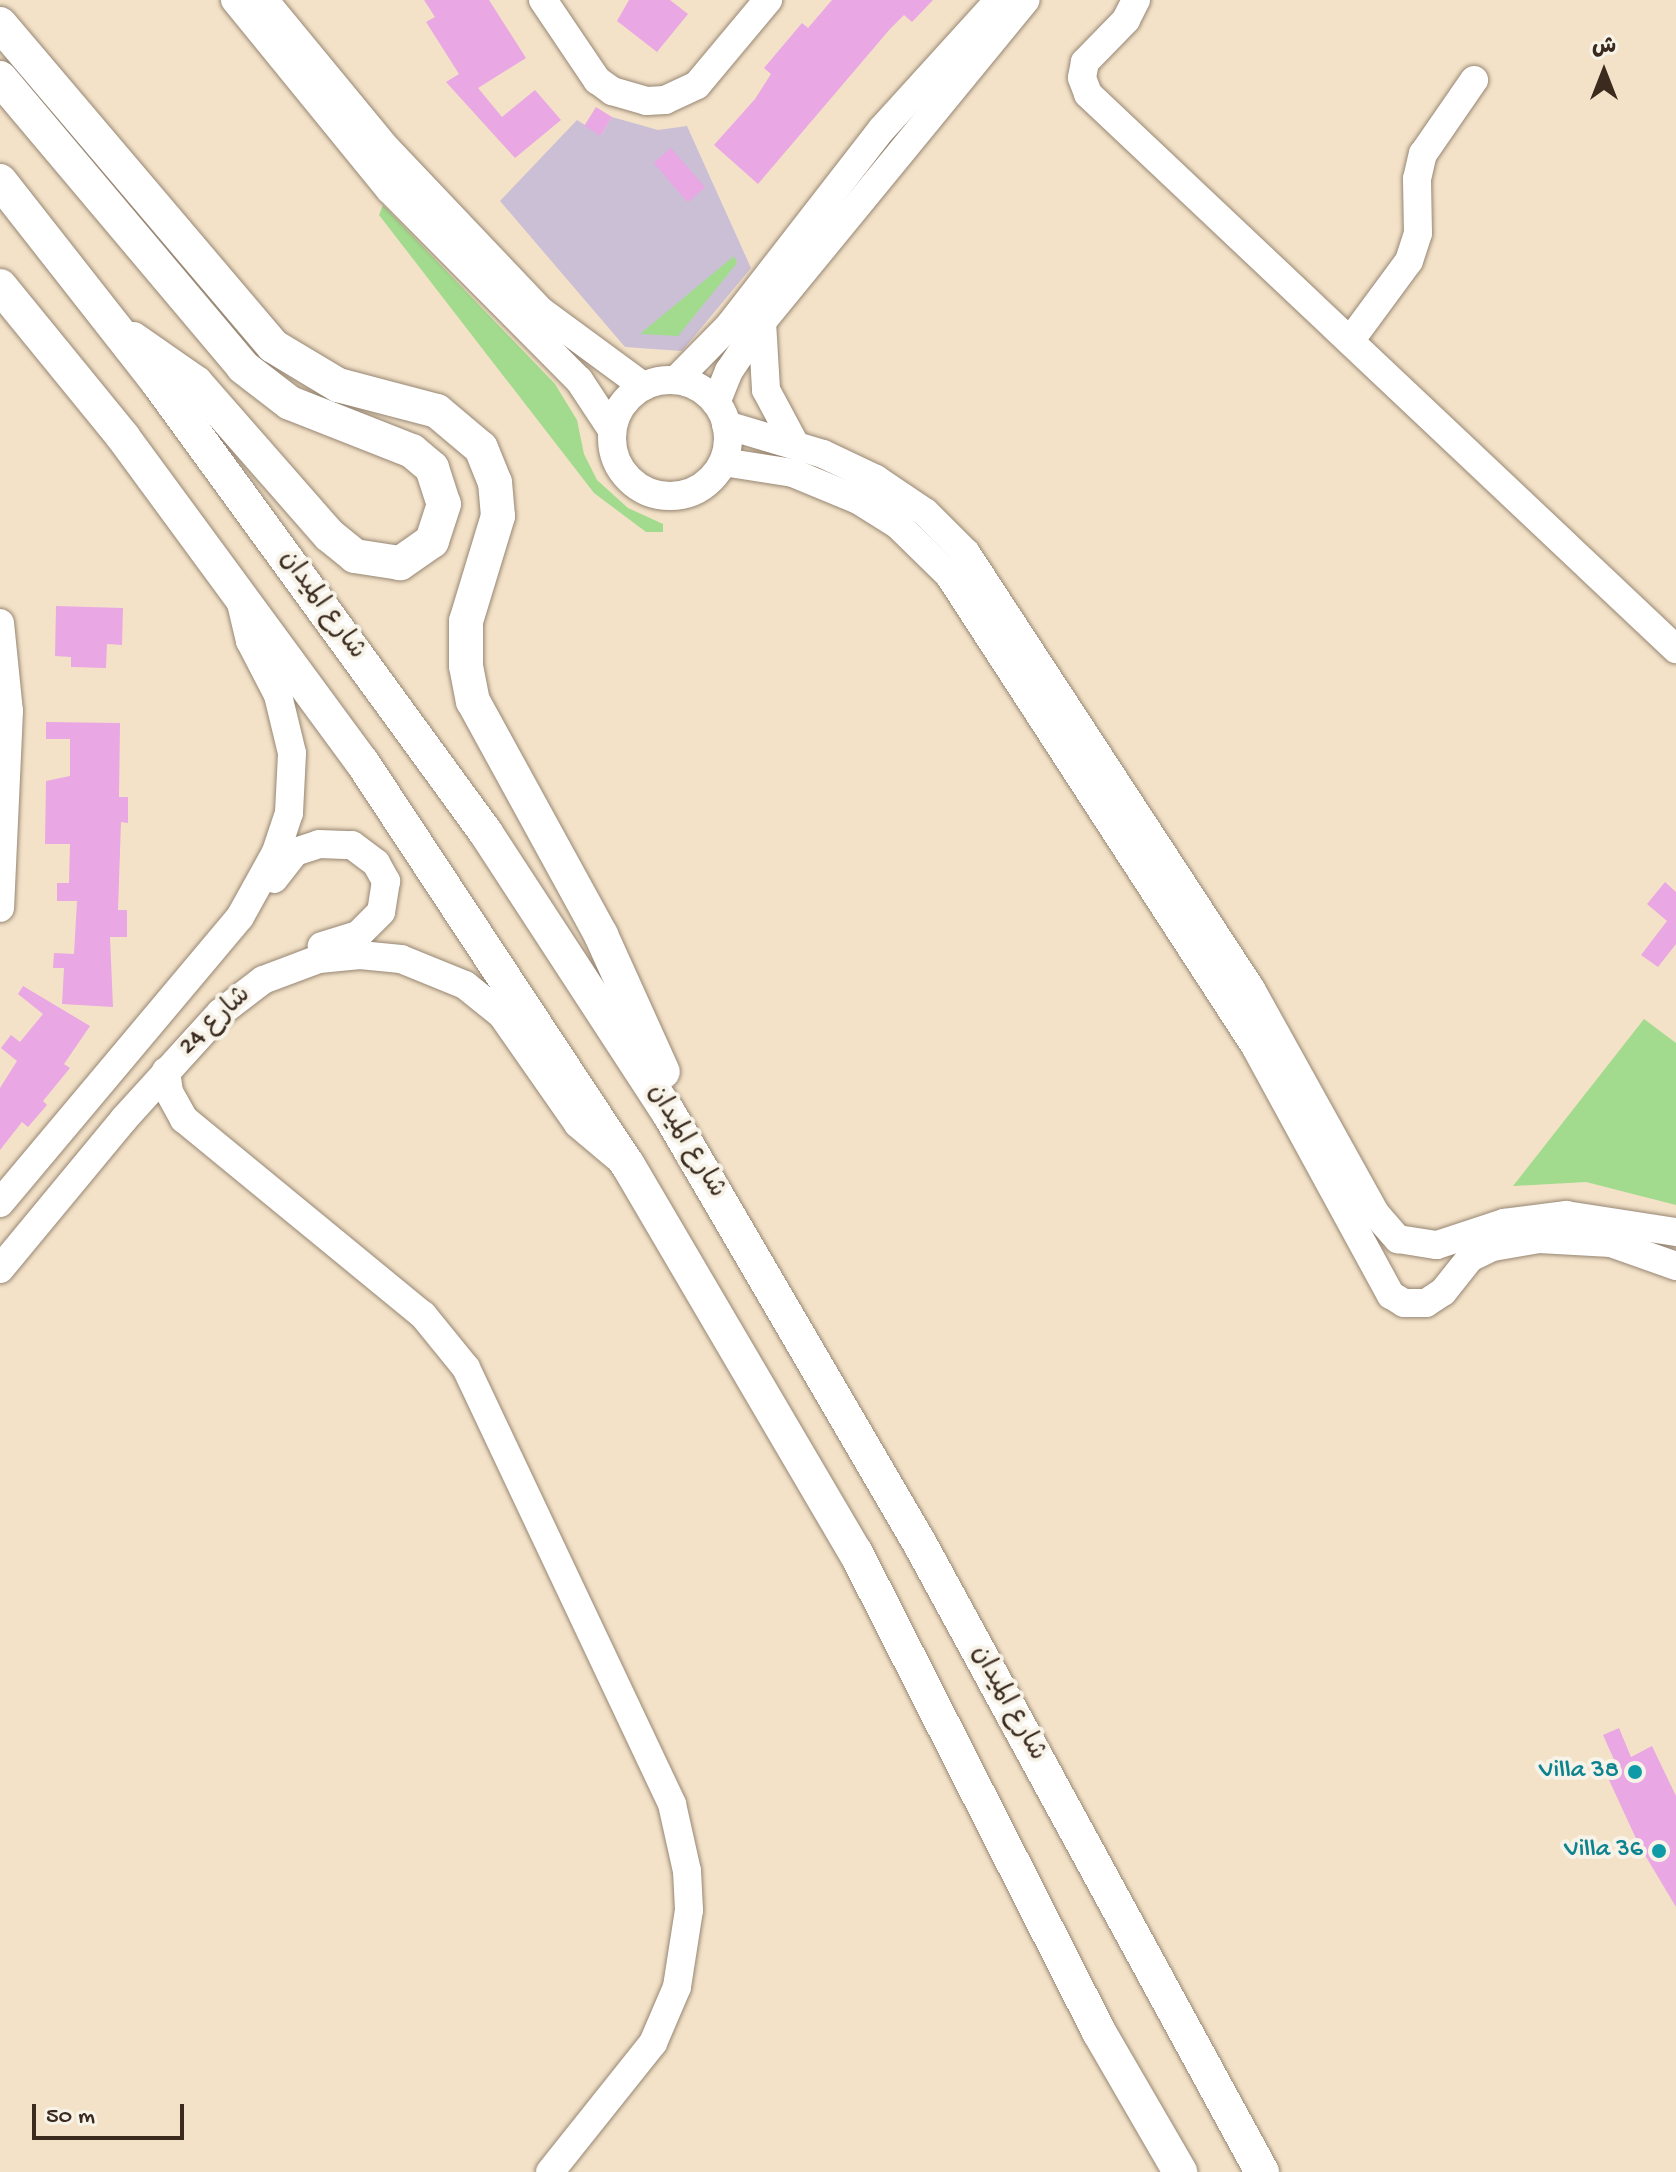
<!DOCTYPE html>
<html>
<head>
<meta charset="utf-8">
<style>
	body { margin:0 }
	#map { position:relative; width:1676px; height:2172px; overflow:hidden; background:#f3e2c8; font-family:"Gochi Hand","Playpen Sans Arabic",sans-serif }
	div>[style] { position:absolute }
	.industrial>* { inset:0; background:#cbbfd5 }
	.green>* { inset:0; background:#a2db8e }
	.building>* { inset:0; background:#e9a7e3; transform-origin:0 0 }
	.roads { filter:drop-shadow(0 0 2px #978673) drop-shadow(0 0 2px #978673) }
	.minor>* { height:28px; margin:-14px; padding:0 14px; transform-origin:14px; border-radius:14px; background:#fff }
	.minor>.ring { margin:-14px; padding:0; box-sizing:content-box; background:none; border:28px solid #fff; border-radius:50% }
	.major>* { height:34px; margin:-17px; padding:0 17px; transform-origin:17px; border-radius:17px; background:#fff }
	.dots>* { width:22px; height:22px; translate:-50% -50%; box-sizing:border-box; border:4px solid #f7f3e8; border-radius:50% }
	span { translate:-50% -50%; white-space:nowrap; text-align:center; line-height:1.15; -webkit-text-stroke:8px #f7f3e8; paint-order:stroke }
	.street-label { font-size:26px; color:#3b2a1e }
	.culture-label { font-size:26px; color:#0d838f }
	.right { translate:-100% -50%; text-align:right }
	.north { position:absolute; left:1564px; top:32px; width:80px; height:80px; -webkit-text-stroke:6px #f7f3e8; paint-order:stroke; rotate:0deg; font-size:22px; font-weight:700; line-height:32px; text-align:center; color:#3b2a1e }
	.north::after { content:''; display:block; margin:auto; width:28px; height:36px; background:#3b2a1e; clip-path:polygon(50% 0,100% 100%,50% 72%,0 100%) }
	.scale { position:absolute; left:32px; top:2104px; width:152px; height:36px; box-sizing:border-box; border:4px solid #3b2a1e; border-top:0; padding-left:10px; font-size:24px; line-height:28px; white-space:nowrap; color:#3b2a1e; -webkit-text-stroke:6px #f7f3e8; paint-order:stroke }
</style>
</head>
<body>
<div id="map">
	<div class="industrial">
		<div style="clip-path:polygon(612px 117px,658px 130px,687px 126px,751px 268px,682px 351px,625px 347px,500px 201px,577px 120px,601px 135px)"></div>
	</div>
	<div class="green">
		<div style="clip-path:polygon(383px 205px,555px 384px,577px 420px,584px 454px,597px 480px,628px 508px,663px 524px,663px 532px,646px 532px,594px 493px,379px 215px)"></div>
		<div style="clip-path:polygon(734px 256px,737px 263px,678px 336px,640px 334px)"></div>
		<div style="clip-path:polygon(1644px 1019px,1676px 1043px,1676px 1205px,1586px 1182px,1513px 1186px)"></div>
	</div>
	<div class="building">
		<div style="clip-path:polygon(424px 0,489px 0,526px 58px,478px 88px,502px 117px,535px 90px,561px 120px,515px 158px,446px 82px,459px 74px,426px 22px,435px 17px)"></div>
		<div style="clip-path:polygon(629px 0,670px 0,688px 14px,657px 52px,617px 21px)"></div>
		<div style="clip-path:polygon(832px 0,933px 0,912px 22px,904px 15px,890px 29px,758px 184px,714px 145px,755px 99px,771px 74px,764px 68px,802px 23px,808px 28px)"></div>
		<div style="left:596px;top:107px;width:19px;height:22px;rotate:32deg"></div>
		<div style="left:671px;top:148px;width:52px;height:23px;rotate:49deg"></div>
		<div style="clip-path:polygon(56px 606px,123px 608px,122px 645px,107px 644px,106px 668px,71px 667px,71px 657px,55px 656px)"></div>
		<div style="clip-path:polygon(46px 722px,120px 723px,119px 797px,128px 797px,128px 823px,121px 822px,118px 910px,127px 910px,127px 937px,110px 937px,113px 1007px,62px 1004px,64px 968px,53px 968px,54px 953px,74px 954px,77px 901px,57px 901px,57px 883px,69px 883px,70px 844px,45px 844px,46px 781px,70px 776px,70px 739px,46px 739px)"></div>
		<div style="clip-path:polygon(1665px 882px,1676px 892px,1676px 944px,1658px 967px,1641px 955px,1667px 921px,1647px 904px)"></div>
		<div style="clip-path:polygon(23px 986px,90px 1026px,64px 1064px,70px 1068px,43px 1101px,47px 1105px,28px 1127px,22px 1122px,0 1150px,0 1088px,17px 1061px,1px 1048px,11px 1035px,20px 1042px,43px 1014px,18px 994px)"></div>
		<div style="clip-path:polygon(1619px 1728px,1631px 1757px,1652px 1746px,1676px 1796px,1676px 1907px,1639px 1845px,1604px 1769px,1616px 1764px,1603px 1735px)"></div>
	</div>
	<div class="roads">
		<div class="minor">
			<div style="left:235px;top:0;width:245px;rotate:50.8deg"></div>
			<div style="left:390px;top:190px;width:268px;rotate:45.2deg"></div>
			<div style="left:579px;top:380px;width:60px;rotate:56.6deg"></div>
			<div style="left:264px;top:0;width:193px;rotate:50.5deg"></div>
			<div style="left:387px;top:149px;width:224px;rotate:46.5deg"></div>
			<div style="left:541px;top:311px;width:127px;rotate:36.3deg"></div>
			<div style="left:543px;top:0;width:97px;rotate:56deg"></div>
			<div style="left:597px;top:80px;width:19px;rotate:36deg"></div>
			<div style="left:612px;top:91px;width:36px;rotate:16deg"></div>
			<div style="left:647px;top:101px;width:18px;rotate:-3deg"></div>
			<div style="left:665px;top:100px;width:35px;rotate:-25deg"></div>
			<div style="left:697px;top:85px;width:111px;rotate:-50.1deg"></div>
			<div style="left:1136px;top:0;width:22px;rotate:117deg"></div>
			<div style="left:1126px;top:20px;width:59px;rotate:134.3deg"></div>
			<div style="left:1085px;top:62px;width:16px;rotate:101deg"></div>
			<div style="left:1082px;top:78px;width:17px;rotate:69deg"></div>
			<div style="left:1088px;top:94px;width:809px;rotate:43.35deg"></div>
			<div style="left:762px;top:322px;width:68px;rotate:86.6deg"></div>
			<div style="left:766px;top:390px;width:61px;rotate:61.8deg"></div>
			<div style="left:1350px;top:341px;width:99px;rotate:-53.6deg"></div>
			<div style="left:1409px;top:261px;width:29px;rotate:-72deg"></div>
			<div style="left:1418px;top:233px;width:54px;rotate:-91.1deg"></div>
			<div style="left:1417px;top:179px;width:26px;rotate:-77deg"></div>
			<div style="left:1423px;top:154px;width:90px;rotate:-55.4deg"></div>
			<div style="left:676px;top:380px;width:76px;rotate:-45.5deg"></div>
			<div style="left:729px;top:326px;width:249px;rotate:-52.2deg"></div>
			<div style="left:882px;top:129px;width:174px;rotate:-47.8deg"></div>
			<div class="ring" style="left:612px;top:380px;width:88px;height:88px"></div>
			<div style="left:716px;top:403px;width:35px;rotate:-68deg"></div>
			<div style="left:729px;top:371px;width:59px;rotate:-56deg"></div>
			<div style="left:762px;top:322px;width:416px;rotate:-50.7deg"></div>
			<div style="left:726px;top:425px;width:101px;rotate:16.6deg"></div>
			<div style="left:823px;top:454px;width:59px;rotate:25.3deg"></div>
			<div style="left:876px;top:479px;width:59px;rotate:34deg"></div>
			<div style="left:925px;top:512px;width:58px;rotate:45deg"></div>
			<div style="left:966px;top:553px;width:521px;rotate:56.83deg"></div>
			<div style="left:1251px;top:989px;width:256px;rotate:61deg"></div>
			<div style="left:1375px;top:1213px;width:35px;rotate:49deg"></div>
			<div style="left:1398px;top:1239px;width:39px;rotate:9deg"></div>
			<div style="left:1437px;top:1245px;width:71px;rotate:-18.2deg"></div>
			<div style="left:1504px;top:1223px;width:63px;rotate:-7.4deg"></div>
			<div style="left:1566px;top:1215px;width:111px;rotate:8.8deg"></div>
			<div style="left:723px;top:462px;width:71px;rotate:8.9deg"></div>
			<div style="left:793px;top:473px;width:70px;rotate:22.6deg"></div>
			<div style="left:858px;top:500px;width:47px;rotate:32deg"></div>
			<div style="left:898px;top:525px;width:71px;rotate:44.4deg"></div>
			<div style="left:949px;top:575px;width:562px;rotate:56.99deg"></div>
			<div style="left:1255px;top:1046px;width:284px;rotate:61.4deg"></div>
			<div style="left:1391px;top:1295px;width:15px;rotate:32deg"></div>
			<div style="left:1404px;top:1303px;width:22px"></div>
			<div style="left:1426px;top:1303px;width:20px;rotate:-33deg"></div>
			<div style="left:1443px;top:1292px;width:43px;rotate:-51.5deg"></div>
			<div style="left:1470px;top:1258px;width:25px;rotate:-26deg"></div>
			<div style="left:1493px;top:1247px;width:47px;rotate:-9.9deg"></div>
			<div style="left:1539px;top:1239px;width:72px;rotate:3.2deg"></div>
			<div style="left:1611px;top:1243px;width:69px;rotate:19.5deg"></div>
			<div style="left:0;top:623px;width:88px;rotate:84.2deg"></div>
			<div style="left:9px;top:711px;width:197px;rotate:92.6deg"></div>
			<div style="left:274px;top:879px;width:34px;rotate:-52deg"></div>
			<div style="left:295px;top:852px;width:25px;rotate:-18deg"></div>
			<div style="left:319px;top:844px;width:33px;rotate:2deg"></div>
			<div style="left:352px;top:845px;width:30px;rotate:37deg"></div>
			<div style="left:376px;top:863px;width:21px;rotate:61deg"></div>
			<div style="left:386px;top:881px;width:31px;rotate:99deg"></div>
			<div style="left:381px;top:912px;width:33px;rotate:135deg"></div>
			<div style="left:358px;top:935px;width:38px;rotate:163deg"></div>
			<div style="left:166px;top:1071px;width:21px;rotate:82deg"></div>
			<div style="left:169px;top:1092px;width:31px;rotate:61deg"></div>
			<div style="left:184px;top:1119px;width:309px;rotate:39.4deg"></div>
			<div style="left:423px;top:1315px;width:68px;rotate:50.9deg"></div>
			<div style="left:466px;top:1368px;width:482px;rotate:64.7deg"></div>
			<div style="left:672px;top:1804px;width:69px;rotate:77.4deg"></div>
			<div style="left:687px;top:1871px;width:39px;rotate:87deg"></div>
			<div style="left:689px;top:1910px;width:78px;rotate:98.9deg"></div>
			<div style="left:677px;top:1987px;width:61px;rotate:113.2deg"></div>
			<div style="left:653px;top:2043px;width:165px;rotate:128.6deg"></div>
			<div style="left:0;top:1203px;width:373px;rotate:-50deg"></div>
			<div style="left:240px;top:917px;width:74px;rotate:-61deg"></div>
			<div style="left:276px;top:852px;width:41px;rotate:-71.6deg"></div>
			<div style="left:289px;top:813px;width:60px;rotate:-87.1deg"></div>
			<div style="left:292px;top:753px;width:60px;rotate:-103.6deg"></div>
			<div style="left:278px;top:695px;width:61px;rotate:-117.4deg"></div>
			<div style="left:250px;top:641px;width:43px;rotate:-103.4deg"></div>
			<div style="left:0;top:1269px;width:195px;rotate:-50.4deg"></div>
			<div style="left:124px;top:1119px;width:143px;rotate:-47.8deg"></div>
			<div style="left:220px;top:1013px;width:54px;rotate:-37.5deg"></div>
			<div style="left:263px;top:980px;width:60px;rotate:-20.6deg"></div>
			<div style="left:319px;top:959px;width:41px;rotate:-5.6deg"></div>
			<div style="left:360px;top:955px;width:41px;rotate:5.6deg"></div>
			<div style="left:401px;top:959px;width:69px;rotate:22.1deg"></div>
			<div style="left:465px;top:985px;width:48px;rotate:39deg"></div>
			<div style="left:502px;top:1015px;width:133px;rotate:55.1deg"></div>
			<div style="left:578px;top:1124px;width:51px;rotate:40.2deg"></div>
		</div>
		<div class="major">
			<div style="left:0;top:24px;width:422px;rotate:49.7deg"></div>
			<div style="left:273px;top:346px;width:76px;rotate:31deg"></div>
			<div style="left:338px;top:385px;width:102px;rotate:14.7deg"></div>
			<div style="left:437px;top:411px;width:57px;rotate:40.1deg"></div>
			<div style="left:481px;top:448px;width:37px;rotate:68deg"></div>
			<div style="left:495px;top:482px;width:34px;rotate:85deg"></div>
			<div style="left:498px;top:516px;width:110px;rotate:106.9deg"></div>
			<div style="left:466px;top:621px;width:45px;rotate:90deg"></div>
			<div style="left:466px;top:666px;width:36px;rotate:79deg"></div>
			<div style="left:473px;top:701px;width:267px;rotate:61.3deg"></div>
			<div style="left:601px;top:935px;width:150px;rotate:65.7deg"></div>
			<div style="left:0;top:78px;width:378px;rotate:49.9deg"></div>
			<div style="left:243px;top:367px;width:59px;rotate:37.5deg"></div>
			<div style="left:290px;top:403px;width:131px;rotate:21.5deg"></div>
			<div style="left:412px;top:451px;width:26px;rotate:40deg"></div>
			<div style="left:432px;top:468px;width:38px;rotate:72deg"></div>
			<div style="left:444px;top:504px;width:39px;rotate:108deg"></div>
			<div style="left:432px;top:541px;width:39px;rotate:145deg"></div>
			<div style="left:400px;top:563px;width:46px;rotate:-171.2deg"></div>
			<div style="left:355px;top:556px;width:33px;rotate:-141deg"></div>
			<div style="left:329px;top:535px;width:202px;rotate:-131.2deg"></div>
			<div style="left:196px;top:383px;width:77px;rotate:-145.1deg"></div>
			<div style="left:0;top:181px;width:258px;rotate:51.9deg"></div>
			<div style="left:159px;top:384px;width:555px;rotate:53.93deg"></div>
			<div style="left:486px;top:833px;width:333px;rotate:56.9deg"></div>
			<div style="left:668px;top:1112px;width:500px;rotate:59.74deg"></div>
			<div style="left:920px;top:1544px;width:715px;rotate:61.43deg"></div>
			<div style="left:0;top:286px;width:195px;rotate:50.8deg"></div>
			<div style="left:123px;top:437px;width:403px;rotate:53.7deg"></div>
			<div style="left:362px;top:762px;width:483px;rotate:56.6deg"></div>
			<div style="left:628px;top:1165px;width:450px;rotate:59.6deg"></div>
			<div style="left:856px;top:1553px;width:537px;rotate:63.1deg"></div>
			<div style="left:1099px;top:2032px;width:162px;rotate:59.9deg"></div>
		</div>
	</div>
	<div class="dots">
		<div style="left:1635px;top:1772px;background:#0f9aa8"></div>
		<div style="left:1659px;top:1851px;background:#0f9aa8"></div>
	</div>
	<div class="street-label">
		<span style="left:321px;top:606px;rotate:54deg">شارع الميدان</span>
		<span style="left:216px;top:1022px;rotate:-43deg">شارع 24</span>
		<span style="left:685px;top:1142px;rotate:59deg">شارع الميدان</span>
		<span style="left:1007px;top:1704px;rotate:61deg">شارع الميدان</span>
	</div>
	<div class="culture-label">
		<span class="right" style="left:1619px;top:1772px">Villa 38</span>
		<span class="right" style="left:1643px;top:1851px">Villa 36</span>
	</div>
	<div class="north">ش</div>
	<div class="scale">50 m</div>
</div>
</body>
</html>
